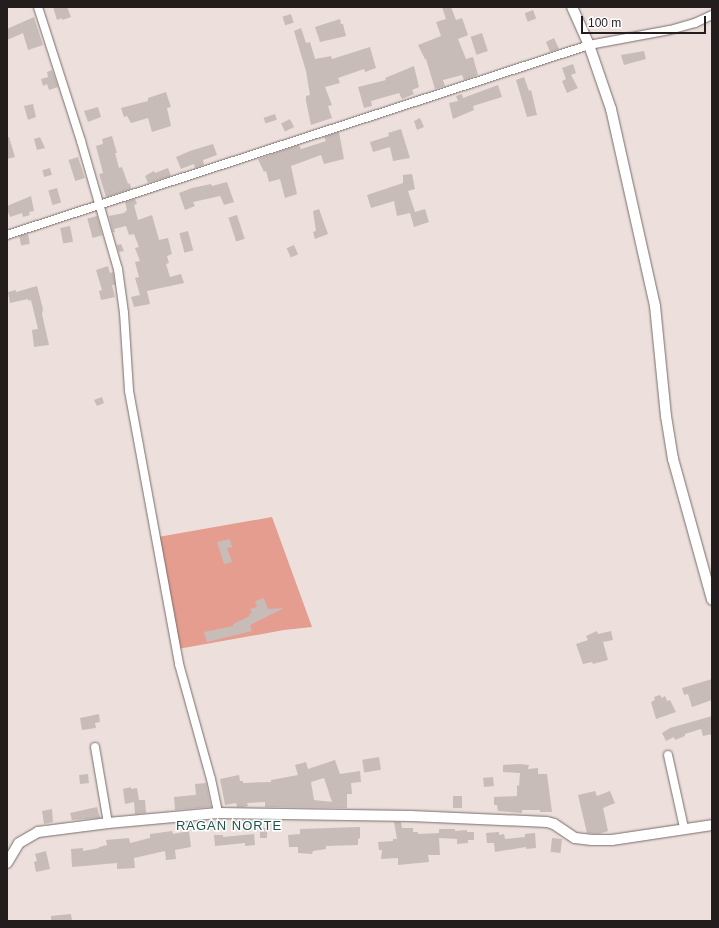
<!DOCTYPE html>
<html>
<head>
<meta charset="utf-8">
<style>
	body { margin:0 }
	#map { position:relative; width:719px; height:928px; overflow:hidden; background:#ecdfdc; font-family:Helvetica,sans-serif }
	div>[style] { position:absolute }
	.green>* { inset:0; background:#e59d90 }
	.building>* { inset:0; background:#c8bcb9; transform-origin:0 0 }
	.roads { filter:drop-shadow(0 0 1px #786d6b) drop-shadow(0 0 1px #786d6b) }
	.minor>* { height:8px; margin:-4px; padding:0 4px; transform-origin:4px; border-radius:4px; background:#fff }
	.tertiary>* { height:10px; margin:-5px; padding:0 5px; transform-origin:5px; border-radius:5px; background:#fff }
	span { translate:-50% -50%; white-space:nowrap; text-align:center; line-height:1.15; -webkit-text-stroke:3px #fff; paint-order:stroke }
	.quarter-label { font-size:13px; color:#1d554c; letter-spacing:1px }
	.frame { position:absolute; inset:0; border:8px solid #231e1d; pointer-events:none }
	.scale { position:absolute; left:581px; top:16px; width:125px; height:18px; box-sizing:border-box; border:2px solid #231e1d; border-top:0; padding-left:5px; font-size:12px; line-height:14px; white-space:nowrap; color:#231e1d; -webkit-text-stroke:3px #fff; paint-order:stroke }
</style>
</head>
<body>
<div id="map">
	<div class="green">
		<div style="clip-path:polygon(272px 517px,312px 627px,284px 630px,178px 649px,158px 537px)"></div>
	</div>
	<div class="building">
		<div style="clip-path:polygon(53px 7px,67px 7px,71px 17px,62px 20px,62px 18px,57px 20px)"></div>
		<div style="clip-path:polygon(442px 7px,451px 7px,456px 20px,462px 18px,468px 35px,458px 39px,466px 59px,473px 57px,478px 75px,464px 80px,462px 75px,443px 80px,445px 86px,435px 89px,426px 59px,425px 59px,418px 45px,441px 36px,436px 22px,446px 19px)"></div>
		<div style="left:533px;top:10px;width:9px;height:9px;rotate:69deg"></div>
		<div style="left:291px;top:14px;width:9px;height:9px;rotate:72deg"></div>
		<div style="clip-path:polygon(34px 17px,43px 45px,28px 50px,23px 33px,7px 40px,7px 29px)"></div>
		<div style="clip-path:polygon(340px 19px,341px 24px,343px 24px,346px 36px,320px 42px,315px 27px)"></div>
		<div style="clip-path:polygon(301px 28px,306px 43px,310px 42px,315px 59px,331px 56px,332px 59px,370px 47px,376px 68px,365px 72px,364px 69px,338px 78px,340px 83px,325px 87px,332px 105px,328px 106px,332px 118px,311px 125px,306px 101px,306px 96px,310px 95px,306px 71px,294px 31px)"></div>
		<div style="left:482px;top:33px;width:19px;height:12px;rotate:72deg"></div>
		<div style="clip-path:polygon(554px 38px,559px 49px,550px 52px,546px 42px)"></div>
		<div style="clip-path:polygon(644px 51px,646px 59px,624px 65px,621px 55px)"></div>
		<div style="clip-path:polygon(573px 64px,576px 73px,571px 75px,578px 88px,567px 93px,562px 81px,566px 79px,562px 68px)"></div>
		<div style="clip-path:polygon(414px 66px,419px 87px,412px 90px,414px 94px,402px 99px,399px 93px,371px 101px,372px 106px,364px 108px,358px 87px,386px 80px,385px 78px)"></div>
		<div style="clip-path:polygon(52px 70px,58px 87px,49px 90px,47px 84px,43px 86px,41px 79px,48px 77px,47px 72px)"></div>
		<div style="clip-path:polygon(524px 77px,529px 91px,531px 90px,537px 115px,527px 117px,516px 80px)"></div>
		<div style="clip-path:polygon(498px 85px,502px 97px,473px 106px,474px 110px,453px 119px,449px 103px,458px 101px,456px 96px,462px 94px,463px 98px)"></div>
		<div style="clip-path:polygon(166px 92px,171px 107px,167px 108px,171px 126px,152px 132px,148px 118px,131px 123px,127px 116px,124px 117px,121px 108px,148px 101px,148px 98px)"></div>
		<div style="clip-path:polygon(33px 104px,36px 117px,28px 120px,24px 106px)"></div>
		<div style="clip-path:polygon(98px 107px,101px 117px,88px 122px,84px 111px)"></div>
		<div style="left:275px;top:114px;width:6px;height:12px;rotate:72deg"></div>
		<div style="clip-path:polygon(420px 118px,424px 127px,417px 130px,414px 121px)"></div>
		<div style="left:290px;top:119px;width:9px;height:10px;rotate:63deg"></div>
		<div style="clip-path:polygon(401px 129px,410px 158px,393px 161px,390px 147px,373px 152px,370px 142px,389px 136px,388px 133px)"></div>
		<div style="clip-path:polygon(339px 132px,344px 159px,324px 164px,321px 155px,291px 166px,297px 194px,285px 198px,280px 179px,269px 182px,266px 171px,264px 172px,258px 159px,299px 145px,301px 149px,326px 141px,324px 137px)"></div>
		<div style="clip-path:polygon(112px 136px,117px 153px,115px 153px,119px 168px,122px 167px,128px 184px,130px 183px,131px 189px,106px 197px,99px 174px,103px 173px,96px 146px,103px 144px,102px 139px)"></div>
		<div style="clip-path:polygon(7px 137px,9px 137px,15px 157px,7px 159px)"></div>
		<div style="clip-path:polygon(40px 137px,45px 148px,37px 150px,34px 139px)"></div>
		<div style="clip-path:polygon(213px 144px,217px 155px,203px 160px,204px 165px,195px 168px,194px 164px,181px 169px,176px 157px,190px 151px)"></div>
		<div style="left:78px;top:157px;width:22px;height:10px;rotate:72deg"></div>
		<div style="left:50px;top:168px;width:7px;height:8px;rotate:74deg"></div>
		<div style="clip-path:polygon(168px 168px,171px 176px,148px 183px,145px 176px,154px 171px,155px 173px)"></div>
		<div style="clip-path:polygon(412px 174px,415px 189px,408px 191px,415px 212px,425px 209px,429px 222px,414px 227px,410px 213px,397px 216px,394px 201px,371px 208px,367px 195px,403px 183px,403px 175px)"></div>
		<div style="clip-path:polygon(227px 182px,234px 202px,224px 205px,220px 196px,193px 202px,195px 206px,185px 210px,179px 193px,192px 188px,211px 184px,212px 186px)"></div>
		<div style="left:57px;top:188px;width:15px;height:9px;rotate:74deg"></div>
		<div style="clip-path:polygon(31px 196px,34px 211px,29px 212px,30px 215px,23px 217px,22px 213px,10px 217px,8px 212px,7px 213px,7px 206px)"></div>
		<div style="clip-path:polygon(135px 199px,137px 204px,134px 205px,138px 220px,152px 215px,159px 240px,168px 238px,172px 254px,167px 256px,169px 263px,166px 264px,170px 277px,181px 274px,184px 283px,147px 291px,150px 304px,134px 307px,131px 297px,140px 295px,135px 278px,139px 277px,135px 262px,140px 261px,135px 248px,139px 247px,134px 234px,129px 235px,126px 226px,114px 229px,115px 232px,113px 232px,109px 216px,124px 213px,127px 210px,125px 202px)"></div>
		<div style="clip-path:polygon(319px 209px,328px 234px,315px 239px,313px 232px,316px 231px,313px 211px)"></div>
		<div style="left:237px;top:215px;width:25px;height:9px;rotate:72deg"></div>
		<div style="left:97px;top:216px;width:20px;height:10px;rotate:75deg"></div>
		<div style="left:70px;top:226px;width:16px;height:10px;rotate:79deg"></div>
		<div style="left:188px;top:231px;width:20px;height:9px;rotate:75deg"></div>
		<div style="left:28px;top:234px;width:10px;height:9px;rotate:79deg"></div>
		<div style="clip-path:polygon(121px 244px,124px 251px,119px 252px,117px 245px)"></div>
		<div style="left:294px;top:245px;width:10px;height:8px;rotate:66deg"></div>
		<div style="clip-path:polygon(108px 266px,110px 273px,113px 272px,115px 285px,112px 285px,115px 297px,101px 300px,99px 291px,102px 290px,96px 270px)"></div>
		<div style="clip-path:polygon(37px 286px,43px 309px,42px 314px,49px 345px,34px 347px,32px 330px,38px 329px,31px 300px,29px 301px,28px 299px,10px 303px,8px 292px,16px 290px,16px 292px)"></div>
		<div style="clip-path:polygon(102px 397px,104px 403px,97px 406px,94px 400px)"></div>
		<div style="clip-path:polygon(230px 539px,232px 547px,227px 548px,232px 562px,224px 564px,217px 542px)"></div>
		<div style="clip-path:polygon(264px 598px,268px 609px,284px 608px,250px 625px,252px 631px,207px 642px,204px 632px,233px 626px,233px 624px,250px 616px,249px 614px,252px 613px,250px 609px,257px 607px,255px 601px)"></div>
		<div style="clip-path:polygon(597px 631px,598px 634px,611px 631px,613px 640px,603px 642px,608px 660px,593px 664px,592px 662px,583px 664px,576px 644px,588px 640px,586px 636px)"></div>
		<div style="clip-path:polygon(712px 679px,712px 700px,692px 707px,688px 694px,684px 695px,682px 688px)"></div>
		<div style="clip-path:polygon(660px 695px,662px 698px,665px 696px,667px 701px,670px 700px,676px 712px,656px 719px,651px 702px,655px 700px,654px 697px)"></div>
		<div style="clip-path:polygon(99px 714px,100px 722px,95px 723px,96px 728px,82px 730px,80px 718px)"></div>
		<div style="clip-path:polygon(712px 716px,712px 734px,703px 736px,701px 729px,685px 734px,685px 736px,675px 740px,674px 737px,666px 741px,662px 733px,670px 728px)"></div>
		<div style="left:379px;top:757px;width:13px;height:17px;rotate:81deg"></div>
		<div style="clip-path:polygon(evenodd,335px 760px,340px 774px,360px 771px,361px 782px,351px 783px,352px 794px,347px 794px,347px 808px,265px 807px,265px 802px,247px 803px,248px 806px,243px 807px,237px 807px,236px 803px,225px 805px,220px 779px,239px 775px,240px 781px,243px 781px,243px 783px,271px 782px,271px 780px,298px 775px,295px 765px,306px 762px,308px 769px,335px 760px,324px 778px,332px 802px,314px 800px,311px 782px,324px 778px)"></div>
		<div style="clip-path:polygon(518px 764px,529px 765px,528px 769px,538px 768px,538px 774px,547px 774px,552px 812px,540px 812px,540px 810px,522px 810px,522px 813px,498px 811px,497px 805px,494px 805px,494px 797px,517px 796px,517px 785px,519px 786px,520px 773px,503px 772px,503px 765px)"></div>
		<div style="left:88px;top:774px;width:9px;height:9px;rotate:84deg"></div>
		<div style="left:493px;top:777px;width:9px;height:10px;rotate:84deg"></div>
		<div style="clip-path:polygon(206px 783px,211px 807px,175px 810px,174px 797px,195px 795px,196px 794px,195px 784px)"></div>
		<div style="clip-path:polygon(131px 787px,131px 789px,137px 788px,139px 800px,145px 800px,146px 813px,135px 814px,134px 802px,125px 804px,123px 789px)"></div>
		<div style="clip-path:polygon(595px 791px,597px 796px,610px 791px,615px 803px,603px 808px,608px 831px,599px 834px,587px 833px,578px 795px)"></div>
		<div style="left:453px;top:796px;width:9px;height:12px"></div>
		<div style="clip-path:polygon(97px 807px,100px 818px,72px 820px,70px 813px)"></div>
		<div style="clip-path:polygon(52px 809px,53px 822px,44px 824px,42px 811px)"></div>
		<div style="clip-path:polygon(394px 822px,401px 822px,402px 828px,413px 828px,413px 832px,418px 832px,418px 834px,439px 833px,439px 829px,455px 829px,455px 831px,467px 830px,467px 832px,474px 832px,474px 840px,468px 840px,468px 843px,457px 844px,457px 839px,439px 838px,440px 855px,428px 855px,429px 862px,398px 865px,398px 858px,381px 859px,382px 850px,379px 850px,378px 842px,393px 841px,393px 839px,397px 839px)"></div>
		<div style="clip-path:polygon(360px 827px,360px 839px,358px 838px,358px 845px,326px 846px,326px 849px,313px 851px,312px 854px,298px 853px,298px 847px,289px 847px,288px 835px,300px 834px,300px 829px)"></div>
		<div style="left:260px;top:828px;width:7px;height:10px"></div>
		<div style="clip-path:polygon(172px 831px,173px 834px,189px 831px,191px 847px,175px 850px,176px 859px,166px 860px,165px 851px,134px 858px,135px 868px,117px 869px,117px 863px,72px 867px,71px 849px,83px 848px,83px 851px,99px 848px,99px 847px,107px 845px,106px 840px,129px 838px,130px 843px,150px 838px,150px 834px)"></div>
		<div style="clip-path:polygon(499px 832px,499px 835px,504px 834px,505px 839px,525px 837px,525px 834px,535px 833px,536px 848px,526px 849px,526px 847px,495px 852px,494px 843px,487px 843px,486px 833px)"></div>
		<div style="clip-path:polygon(254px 834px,255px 845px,245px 846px,245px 843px,215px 846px,214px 835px,223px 835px,223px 837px)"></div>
		<div style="left:552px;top:838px;width:10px;height:14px;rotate:6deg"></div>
		<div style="clip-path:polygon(46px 851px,50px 869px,36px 872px,34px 862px,37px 861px,35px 854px)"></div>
		<div style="clip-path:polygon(71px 914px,72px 921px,51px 921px,51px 916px)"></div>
	</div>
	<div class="roads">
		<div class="minor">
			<div style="left:38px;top:7px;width:141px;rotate:72.2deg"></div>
			<div style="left:81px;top:141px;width:133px;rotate:73.9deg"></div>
			<div style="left:118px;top:269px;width:44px;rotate:82.2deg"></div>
			<div style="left:124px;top:313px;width:78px;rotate:86.3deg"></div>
			<div style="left:129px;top:391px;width:278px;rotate:79.6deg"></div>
			<div style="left:179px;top:664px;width:119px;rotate:74.5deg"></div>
			<div style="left:211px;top:779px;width:35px;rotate:78deg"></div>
			<div style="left:7px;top:235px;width:612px;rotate:-18.08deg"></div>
			<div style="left:589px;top:45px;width:82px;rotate:-10.5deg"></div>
			<div style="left:670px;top:30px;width:26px;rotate:-16deg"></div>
			<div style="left:695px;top:23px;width:19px;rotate:-25deg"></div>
			<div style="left:95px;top:747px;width:77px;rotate:80.3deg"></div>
			<div style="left:668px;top:755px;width:75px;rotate:77.6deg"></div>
		</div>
		<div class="tertiary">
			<div style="left:572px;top:7px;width:42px;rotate:65.9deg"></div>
			<div style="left:589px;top:45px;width:68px;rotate:71deg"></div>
			<div style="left:611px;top:109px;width:202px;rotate:77.4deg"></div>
			<div style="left:655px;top:306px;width:111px;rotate:84.3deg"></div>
			<div style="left:666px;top:416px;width:44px;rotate:80.8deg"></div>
			<div style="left:673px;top:459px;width:146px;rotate:74.5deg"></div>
			<div style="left:7px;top:863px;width:23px;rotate:-59deg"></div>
			<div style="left:19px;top:843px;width:22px;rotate:-30deg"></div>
			<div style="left:38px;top:832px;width:71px;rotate:-7.3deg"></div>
			<div style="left:108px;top:823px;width:110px;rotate:-5.2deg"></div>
			<div style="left:218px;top:813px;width:193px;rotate:0.9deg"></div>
			<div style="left:411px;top:816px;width:136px;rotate:2.5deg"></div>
			<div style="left:547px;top:822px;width:7px;rotate:16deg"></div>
			<div style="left:554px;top:824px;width:25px;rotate:34deg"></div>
			<div style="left:575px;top:838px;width:17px;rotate:7deg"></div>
			<div style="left:592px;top:840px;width:20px"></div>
			<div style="left:612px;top:840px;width:101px;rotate:-8.5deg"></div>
		</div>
	</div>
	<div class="quarter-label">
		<span style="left:229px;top:826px">RAGAN NORTE</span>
	</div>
	<div class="frame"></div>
	<div class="scale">100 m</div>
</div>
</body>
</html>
